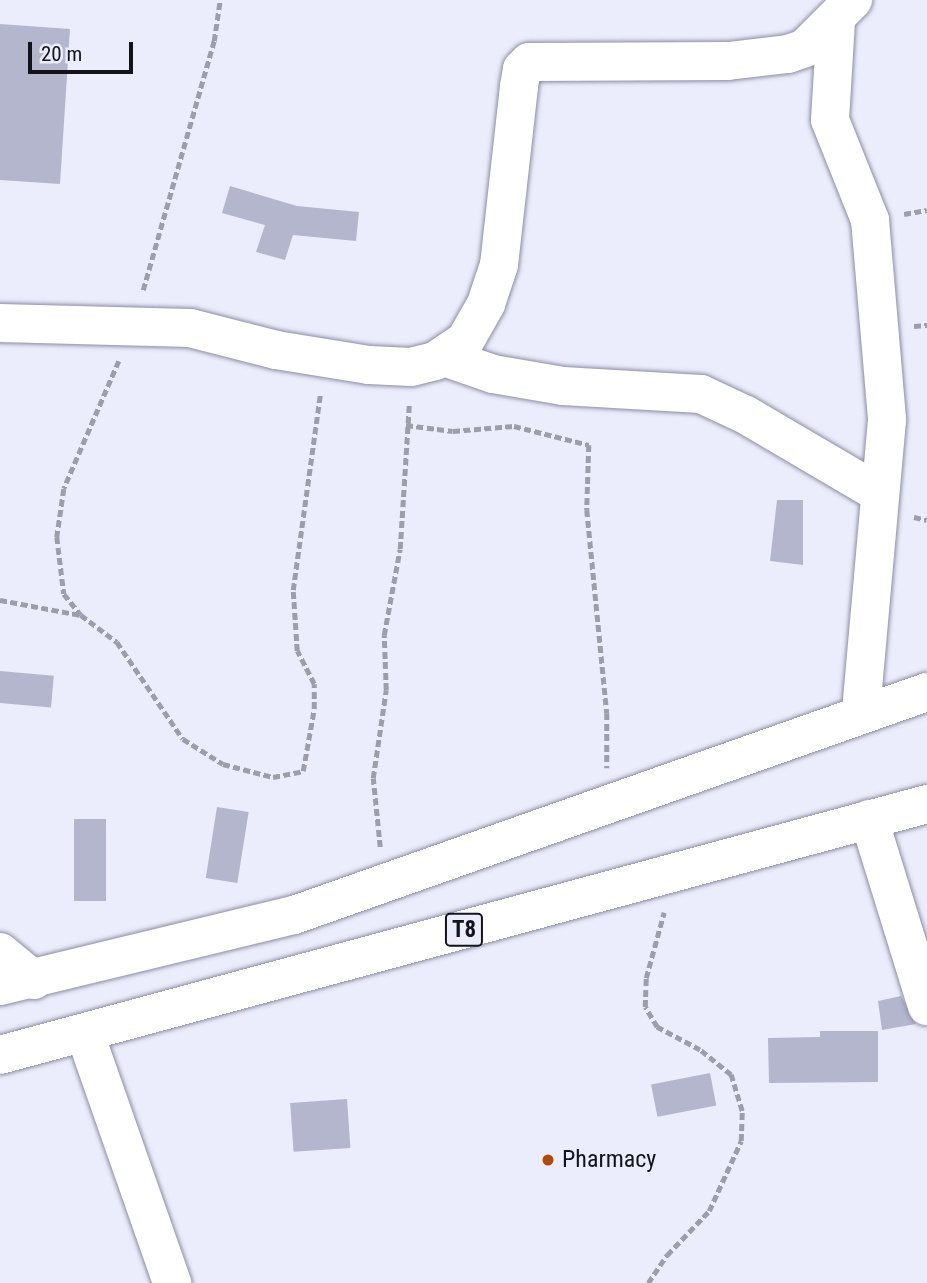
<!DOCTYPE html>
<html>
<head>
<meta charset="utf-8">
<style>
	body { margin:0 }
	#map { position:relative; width:927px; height:1283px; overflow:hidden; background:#ebedfc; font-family:"Roboto Condensed",sans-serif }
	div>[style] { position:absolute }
	.building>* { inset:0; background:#b3b6cd; transform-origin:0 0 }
	.path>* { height:4.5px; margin-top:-2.25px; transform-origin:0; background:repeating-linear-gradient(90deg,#9c9eaa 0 7px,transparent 0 10.5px) }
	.roads { filter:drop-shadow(0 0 2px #8b8da3) drop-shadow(0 0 2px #8b8da3) }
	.minor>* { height:38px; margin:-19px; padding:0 19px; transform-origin:19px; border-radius:19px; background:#fff }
	.highway>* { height:38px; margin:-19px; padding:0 19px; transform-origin:19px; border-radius:19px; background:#fff }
	.dots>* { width:19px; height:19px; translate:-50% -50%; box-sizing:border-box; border:4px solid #ebedfc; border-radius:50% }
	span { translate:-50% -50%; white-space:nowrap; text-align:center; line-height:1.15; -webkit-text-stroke:7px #ebedfc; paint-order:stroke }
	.shield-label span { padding:2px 5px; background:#ebedfc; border:2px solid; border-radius:5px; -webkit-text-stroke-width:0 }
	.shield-label { font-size:23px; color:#12131b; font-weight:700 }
	.poi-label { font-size:24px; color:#12131b }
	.left { translate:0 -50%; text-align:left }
	.scale { position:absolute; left:28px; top:42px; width:105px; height:32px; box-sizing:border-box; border:4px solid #12131b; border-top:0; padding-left:9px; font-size:21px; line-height:24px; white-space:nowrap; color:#12131b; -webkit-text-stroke:5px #ebedfc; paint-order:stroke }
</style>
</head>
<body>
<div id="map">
	<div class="building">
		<div style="clip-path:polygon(0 24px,70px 29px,60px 184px,0 180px)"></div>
		<div style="clip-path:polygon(230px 186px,297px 206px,359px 212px,356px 241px,293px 235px,285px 260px,256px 252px,265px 225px,222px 213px)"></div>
		<div style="clip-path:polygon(777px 500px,803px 500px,803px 565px,770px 561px)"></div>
		<div style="left:0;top:671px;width:54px;height:32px;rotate:5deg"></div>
		<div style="left:217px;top:807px;width:32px;height:72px;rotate:9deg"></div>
		<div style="left:74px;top:819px;width:32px;height:82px"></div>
		<div style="clip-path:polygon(901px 996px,916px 1024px,882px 1030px,878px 1001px)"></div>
		<div style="clip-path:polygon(820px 1031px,878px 1031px,878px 1082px,769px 1083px,768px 1038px,820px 1037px)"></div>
		<div style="left:710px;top:1073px;width:33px;height:60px;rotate:79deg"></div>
		<div style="left:347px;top:1099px;width:49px;height:57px;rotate:86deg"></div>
	</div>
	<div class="path">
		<div style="left:904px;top:214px;width:23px;rotate:-10deg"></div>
		<div style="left:143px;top:290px;width:259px;rotate:-74.1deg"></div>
		<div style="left:214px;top:41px;width:41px;rotate:-81.7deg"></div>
		<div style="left:914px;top:326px;width:13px;rotate:-4deg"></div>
		<div style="left:119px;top:361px;width:139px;rotate:113.3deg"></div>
		<div style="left:64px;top:489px;width:49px;rotate:98.3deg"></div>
		<div style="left:57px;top:537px;width:57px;rotate:83deg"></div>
		<div style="left:64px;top:594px;width:27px;rotate:51deg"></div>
		<div style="left:81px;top:615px;width:45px;rotate:36.9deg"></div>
		<div style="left:117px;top:642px;width:117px;rotate:55.8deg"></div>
		<div style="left:183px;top:739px;width:47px;rotate:32deg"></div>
		<div style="left:223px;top:764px;width:52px;rotate:14.6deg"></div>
		<div style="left:273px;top:777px;width:31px;rotate:-11deg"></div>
		<div style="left:303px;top:771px;width:63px;rotate:-79.9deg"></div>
		<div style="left:314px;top:709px;width:25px;rotate:-90deg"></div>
		<div style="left:314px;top:684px;width:37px;rotate:-117deg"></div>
		<div style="left:297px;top:651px;width:61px;rotate:-93.8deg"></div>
		<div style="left:293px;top:590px;width:197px;rotate:-82.1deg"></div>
		<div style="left:406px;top:425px;width:47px;rotate:7.3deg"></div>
		<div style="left:453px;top:431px;width:61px;rotate:-4.7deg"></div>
		<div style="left:514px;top:426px;width:77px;rotate:14.2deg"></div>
		<div style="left:589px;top:445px;width:65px;rotate:91.8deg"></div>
		<div style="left:587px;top:510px;width:204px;rotate:84.4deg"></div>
		<div style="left:607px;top:713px;width:55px;rotate:90deg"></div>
		<div style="left:914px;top:517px;width:13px;rotate:13deg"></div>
		<div style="left:0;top:600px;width:81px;rotate:10.6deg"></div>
		<div style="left:380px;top:847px;width:69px;rotate:-95.8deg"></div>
		<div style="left:373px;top:778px;width:89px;rotate:-81.6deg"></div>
		<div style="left:386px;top:690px;width:55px;rotate:-92.1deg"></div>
		<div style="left:384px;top:635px;width:87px;rotate:-79.5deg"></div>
		<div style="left:400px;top:549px;width:145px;rotate:-86.4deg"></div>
		<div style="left:648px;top:1283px;width:34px;rotate:-56deg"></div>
		<div style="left:667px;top:1255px;width:61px;rotate:-46.3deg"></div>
		<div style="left:709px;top:1211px;width:77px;rotate:-65.4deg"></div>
		<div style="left:741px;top:1141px;width:30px;rotate:-88deg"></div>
		<div style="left:742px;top:1111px;width:38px;rotate:-107deg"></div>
		<div style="left:731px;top:1075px;width:40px;rotate:-141deg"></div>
		<div style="left:700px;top:1050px;width:49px;rotate:-151.9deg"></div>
		<div style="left:657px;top:1027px;width:23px;rotate:-121deg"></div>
		<div style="left:645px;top:1007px;width:29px;rotate:-88deg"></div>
		<div style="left:646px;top:978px;width:68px;rotate:-74.7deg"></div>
	</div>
	<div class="roads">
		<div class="minor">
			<div style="left:836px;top:21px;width:99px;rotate:93.5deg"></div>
			<div style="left:830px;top:120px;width:108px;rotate:68.2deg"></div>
			<div style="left:870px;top:220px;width:201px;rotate:85.1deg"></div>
			<div style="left:887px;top:420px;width:293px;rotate:95.1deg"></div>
			<div style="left:0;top:323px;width:190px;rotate:1.5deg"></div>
			<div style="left:190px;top:328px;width:89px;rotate:14.3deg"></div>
			<div style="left:276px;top:350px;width:94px;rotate:9.2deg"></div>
			<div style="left:369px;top:365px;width:42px;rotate:2.7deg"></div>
			<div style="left:411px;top:367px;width:25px;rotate:-14deg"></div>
			<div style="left:435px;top:361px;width:36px;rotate:-34deg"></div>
			<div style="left:465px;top:341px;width:43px;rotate:-60.4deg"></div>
			<div style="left:486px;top:304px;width:41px;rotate:-71.6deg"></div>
			<div style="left:499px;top:265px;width:180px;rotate:-83.6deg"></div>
			<div style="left:519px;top:86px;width:17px;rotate:-80deg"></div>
			<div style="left:522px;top:69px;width:10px;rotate:-45deg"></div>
			<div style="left:529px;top:62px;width:199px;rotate:-0.3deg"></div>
			<div style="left:728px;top:61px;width:60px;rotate:-6.7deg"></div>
			<div style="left:788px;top:54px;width:18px;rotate:-19deg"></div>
			<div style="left:805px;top:48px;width:68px;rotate:-45deg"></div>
			<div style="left:444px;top:357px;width:52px;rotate:19.1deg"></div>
			<div style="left:493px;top:374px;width:71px;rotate:9.7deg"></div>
			<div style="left:563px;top:386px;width:138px;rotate:3.3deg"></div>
			<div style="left:701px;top:394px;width:50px;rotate:25deg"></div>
			<div style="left:746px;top:415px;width:154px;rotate:30.4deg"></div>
			<div style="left:869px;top:819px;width:196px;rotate:72.8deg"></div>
			<div style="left:0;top:952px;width:44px;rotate:39.5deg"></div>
			<div style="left:0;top:986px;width:302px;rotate:-13.6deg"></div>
			<div style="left:294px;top:915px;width:671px;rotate:-19.41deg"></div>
			<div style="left:85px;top:1034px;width:264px;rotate:70.7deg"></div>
		</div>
		<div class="highway">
			<div style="left:0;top:1055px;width:960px;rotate:-15.15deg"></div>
		</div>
	</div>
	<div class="dots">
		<div style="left:548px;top:1160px;background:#ad4a10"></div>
	</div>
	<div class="shield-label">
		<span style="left:464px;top:930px">T8</span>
	</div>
	<div class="poi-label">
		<span class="left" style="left:562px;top:1160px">Pharmacy</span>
	</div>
	<div class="scale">20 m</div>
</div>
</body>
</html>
